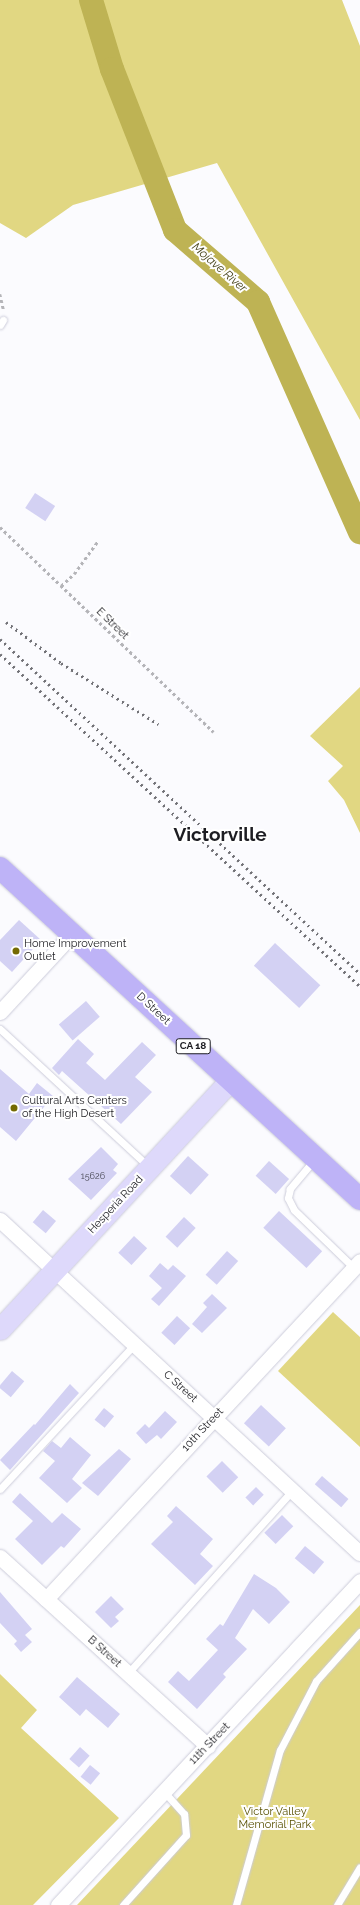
<!DOCTYPE html>
<html>
<head>
<meta charset="utf-8">
<style>
	body { margin:0 }
	#map { position:relative; width:360px; height:1905px; overflow:hidden; background:#fbfbfe; font-family:Raleway,sans-serif }
	div>[style] { position:absolute }
	.green>* { inset:0; background:#e1d782 }
	.river>* { height:24px; margin:-12px; padding:0 12px; transform-origin:12px; border-radius:12px; background:#beb354 }
	.building>* { inset:0; background:#d3d1f3; transform-origin:0 0 }
	.path>* { height:2.5px; margin-top:-1.25px; transform-origin:0; background:repeating-linear-gradient(90deg,#b4b4b8 0 3px,transparent 0 6px) }
	.roads { filter:drop-shadow(0 0 1px #ccccda) drop-shadow(0 0 1px #ccccda) }
	.service>* { height:7px; margin:-3.5px; padding:0 3.5px; transform-origin:3.5px; border-radius:3.5px; background:#fff }
	.minor>* { height:15px; margin:-7.5px; padding:0 7.5px; transform-origin:7.5px; border-radius:7.5px; background:#fff }
	.secondary>* { height:21px; margin:-10.5px; padding:0 10.5px; transform-origin:10.5px; border-radius:10.5px; background:#ded9fb }
	.primary>* { height:22px; margin:-11px; padding:0 11px; transform-origin:11px; border-radius:11px; background:#beb3f7 }
	.rail>* { height:3px; margin-top:-1.5px; transform-origin:0; background:repeating-linear-gradient(90deg,#727277 0 2px,transparent 0 6px) }
	.dots>* { width:11px; height:11px; translate:-50% -50%; box-sizing:border-box; border:2px solid #fff; border-radius:50% }
	span { translate:-50% -50%; white-space:nowrap; text-align:center; line-height:1.15; -webkit-text-stroke:4px #fff; paint-order:stroke }
	.number-label { font-size:9px; color:#4a4a56 }
	.number-label span { -webkit-text-stroke-width:0 }
	.shield-label span { padding:1px 3px; background:#fff; border:1px solid; border-radius:3px; -webkit-text-stroke-width:0 }
	.shield-label { font-size:10px; color:#1d1d22; font-weight:700 }
	.street-label { font-size:11px; color:#1d1d22 }
	.poi-label { font-size:11px; color:#1d1d22 }
	.left { translate:0 -50%; text-align:left }
	.park-label { font-size:11px; color:#595103 }
	.water-label { font-size:12px; color:#464219; font-style:italic }
	.town-label { font-size:19px; color:#1d1d22; font-weight:700 }
</style>
</head>
<body>
<div id="map">
	<div class="green">
		<div style="clip-path:polygon(0 0,342px 0,360px 46px,360px 420px,217px 163px,73px 205px,26px 238px,0 223px)"></div>
		<div style="clip-path:polygon(360px 687px,360px 833px,344px 800px,328px 781px,343px 766px,310px 736px)"></div>
		<div style="clip-path:polygon(333px 1312px,360px 1337px,360px 1447px,278px 1371px)"></div>
		<div style="clip-path:polygon(360px 1605px,360px 1905px,77px 1905px)"></div>
		<div style="clip-path:polygon(0 1674px,37px 1710px,21px 1728px,119px 1818px,33px 1905px,0 1905px)"></div>
	</div>
	<div class="river">
		<div style="left:91px;top:0;width:72px;rotate:73.1deg"></div>
		<div style="left:112px;top:69px;width:173px;rotate:68.6deg"></div>
		<div style="left:175px;top:230px;width:110px;rotate:40.9deg"></div>
		<div style="left:258px;top:302px;width:252px;rotate:66.1deg"></div>
	</div>
	<div class="building">
		<div style="left:35px;top:493px;width:24px;height:18px;rotate:33deg"></div>
		<div style="clip-path:polygon(19px 920px,41px 940px,12px 972px,0 961px,0 940px)"></div>
		<div style="left:275px;top:943px;width:62px;height:31px;rotate:43deg"></div>
		<div style="left:86px;top:1001px;width:21px;height:36px;rotate:49deg"></div>
		<div style="clip-path:polygon(78px 1039px,94px 1054px,86px 1063px,105px 1080px,142px 1042px,156px 1055px,135px 1077px,152px 1092px,121px 1124px,62px 1071px,59px 1075px,52px 1068px)"></div>
		<div style="clip-path:polygon(0 1069px,29px 1094px,37px 1083px,53px 1096px,16px 1141px,0 1127px)"></div>
		<div style="clip-path:polygon(101px 1147px,118px 1164px,113px 1170px,117px 1173px,91px 1200px,68px 1179px)"></div>
		<div style="left:188px;top:1156px;width:28px;height:27px;rotate:42deg"></div>
		<div style="left:269px;top:1161px;width:27px;height:20px;rotate:42deg"></div>
		<div style="left:43px;top:1210px;width:17px;height:16px;rotate:40deg"></div>
		<div style="left:279px;top:1211px;width:59px;height:23px;rotate:43deg"></div>
		<div style="left:184px;top:1217px;width:16px;height:27px;rotate:43deg"></div>
		<div style="left:134px;top:1236px;width:18px;height:23px;rotate:43deg"></div>
		<div style="left:227px;top:1251px;width:15px;height:32px;rotate:42deg"></div>
		<div style="clip-path:polygon(160px 1263px,168px 1270px,173px 1265px,186px 1276px,159px 1306px,151px 1299px,162px 1288px,149px 1276px)"></div>
		<div style="clip-path:polygon(212px 1294px,227px 1308px,202px 1333px,192px 1324px,207px 1307px,203px 1303px)"></div>
		<div style="left:177px;top:1316px;width:18px;height:23px;rotate:43deg"></div>
		<div style="left:12px;top:1371px;width:16px;height:21px;rotate:40deg"></div>
		<div style="clip-path:polygon(70px 1384px,79px 1393px,10px 1470px,0 1460px,34px 1424px,35px 1425px)"></div>
		<div style="left:261px;top:1405px;width:34px;height:25px;rotate:43deg"></div>
		<div style="left:104px;top:1408px;width:13px;height:15px;rotate:39deg"></div>
		<div style="clip-path:polygon(165px 1411px,177px 1422px,161px 1439px,157px 1435px,146px 1444px,136px 1433px,145px 1424px,149px 1428px)"></div>
		<div style="clip-path:polygon(70px 1437px,91px 1455px,72px 1479px,82px 1488px,67px 1503px,39px 1478px,55px 1461px,43px 1451px,52px 1441px,61px 1448px)"></div>
		<div style="clip-path:polygon(119px 1449px,131px 1459px,98px 1496px,82px 1483px)"></div>
		<div style="left:222px;top:1461px;width:23px;height:22px;rotate:45deg"></div>
		<div style="left:322px;top:1476px;width:35px;height:11px;rotate:41deg"></div>
		<div style="left:256px;top:1487px;width:11px;height:15px;rotate:45deg"></div>
		<div style="clip-path:polygon(20px 1493px,52px 1523px,62px 1513px,81px 1529px,64px 1548px,61px 1546px,42px 1565px,15px 1539px,33px 1521px,12px 1502px)"></div>
		<div style="clip-path:polygon(176px 1506px,213px 1539px,200px 1554px,213px 1566px,195px 1585px,151px 1544px,173px 1522px,167px 1516px)"></div>
		<div style="left:282px;top:1515px;width:16px;height:25px;rotate:45deg"></div>
		<div style="left:305px;top:1546px;width:25px;height:16px;rotate:40deg"></div>
		<div style="clip-path:polygon(254px 1574px,276px 1588px,290px 1602px,269px 1624px,253px 1609px,235px 1638px,247px 1649px,223px 1674px,226px 1677px,197px 1709px,168px 1682px,178px 1671px,189px 1681px,218px 1650px,206px 1639px,220px 1624px,223px 1626px)"></div>
		<div style="clip-path:polygon(0 1592px,32px 1629px,25px 1635px,32px 1642px,21px 1652px,14px 1644px,17px 1641px,0 1623px)"></div>
		<div style="clip-path:polygon(111px 1596px,124px 1609px,115px 1617px,119px 1621px,111px 1628px,95px 1612px)"></div>
		<div style="clip-path:polygon(77px 1677px,120px 1714px,108px 1728px,86px 1709px,80px 1716px,59px 1697px)"></div>
		<div style="left:80px;top:1747px;width:13px;height:16px;rotate:42deg"></div>
		<div style="left:90px;top:1765px;width:13px;height:15px;rotate:39deg"></div>
	</div>
	<div class="path">
		<div style="left:0;top:294px;width:17px;rotate:77deg"></div>
		<div style="left:0;top:527px;width:296px;rotate:43.8deg"></div>
		<div style="left:61px;top:586px;width:18px;rotate:-43deg"></div>
		<div style="left:74px;top:574px;width:41px;rotate:-54deg"></div>
	</div>
	<div class="roads">
		<div class="service">
			<div style="left:0;top:325px;width:6px;rotate:-59deg"></div>
			<div style="left:0;top:1029px;width:202px;rotate:42.8deg"></div>
			<div style="left:314px;top:1160px;width:38px;rotate:130deg"></div>
			<div style="left:290px;top:1189px;width:9px;rotate:103deg"></div>
			<div style="left:288px;top:1198px;width:13px;rotate:63deg"></div>
			<div style="left:294px;top:1210px;width:83px;rotate:44deg"></div>
			<div style="left:0;top:1489px;width:197px;rotate:-47.1deg"></div>
			<div style="left:128px;top:1673px;width:246px;rotate:-48deg"></div>
			<div style="left:123px;top:1905px;width:94px;rotate:-48deg"></div>
			<div style="left:186px;top:1835px;width:21px;rotate:-95deg"></div>
			<div style="left:184px;top:1814px;width:31px;rotate:-132deg"></div>
			<div style="left:236px;top:1905px;width:161px;rotate:-74.2deg"></div>
			<div style="left:280px;top:1750px;width:78px;rotate:-62.4deg"></div>
			<div style="left:316px;top:1681px;width:66px;rotate:-48.1deg"></div>
			<div style="left:337px;top:1905px;width:44px;rotate:-58.8deg"></div>
		</div>
		<div class="minor">
			<div style="left:0;top:1012px;width:106px;rotate:-47.3deg"></div>
			<div style="left:0;top:1220px;width:490px;rotate:42.8deg"></div>
			<div style="left:0;top:1557px;width:281px;rotate:42.3deg"></div>
			<div style="left:46px;top:1599px;width:461px;rotate:-47.1deg"></div>
			<div style="left:58px;top:1905px;width:443px;rotate:-47deg"></div>
		</div>
		<div class="secondary">
			<div style="left:0;top:1329px;width:338px;rotate:-47.2deg"></div>
		</div>
		<div class="primary">
			<div style="left:0;top:868px;width:489px;rotate:42.6deg"></div>
		</div>
	</div>
	<div class="rail">
		<div style="left:6px;top:622px;width:69px;rotate:36.7deg"></div>
		<div style="left:61px;top:663px;width:115px;rotate:32.2deg"></div>
		<div style="left:0;top:639px;width:491px;rotate:42.9deg"></div>
		<div style="left:0;top:654px;width:490px;rotate:42.7deg"></div>
	</div>
	<div class="dots">
		<div style="left:16px;top:951px;background:#746a02"></div>
		<div style="left:14px;top:1108px;background:#746a02"></div>
	</div>
	<div class="number-label">
		<span style="left:93px;top:1176px">15626</span>
	</div>
	<div class="shield-label">
		<span style="left:193px;top:1046px">CA 18</span>
	</div>
	<div class="street-label">
		<span style="left:112px;top:624px;rotate:44deg">E Street</span>
		<span style="left:153px;top:1009px;rotate:43deg">D Street</span>
		<span style="left:116px;top:1205px;rotate:-47deg">Hesperia Road</span>
		<span style="left:180px;top:1387px;rotate:42deg">C Street</span>
		<span style="left:203px;top:1430px;rotate:-47deg">10th Street</span>
		<span style="left:104px;top:1652px;rotate:42deg">B Street</span>
		<span style="left:210px;top:1744px;rotate:-46deg">11th Street</span>
	</div>
	<div class="poi-label">
		<span class="left" style="left:24px;top:951px">Home Improvement<br>Outlet</span>
		<span class="left" style="left:22px;top:1108px">Cultural Arts Centers<br>of the High Desert</span>
	</div>
	<div class="park-label">
		<span style="left:275px;top:1819px">Victor Valley<br>Memorial Park</span>
	</div>
	<div class="water-label">
		<span style="left:219px;top:268px;rotate:41deg">Mojave River</span>
	</div>
	<div class="town-label">
		<span style="left:220px;top:835px">Victorville</span>
	</div>
</div>
</body>
</html>
